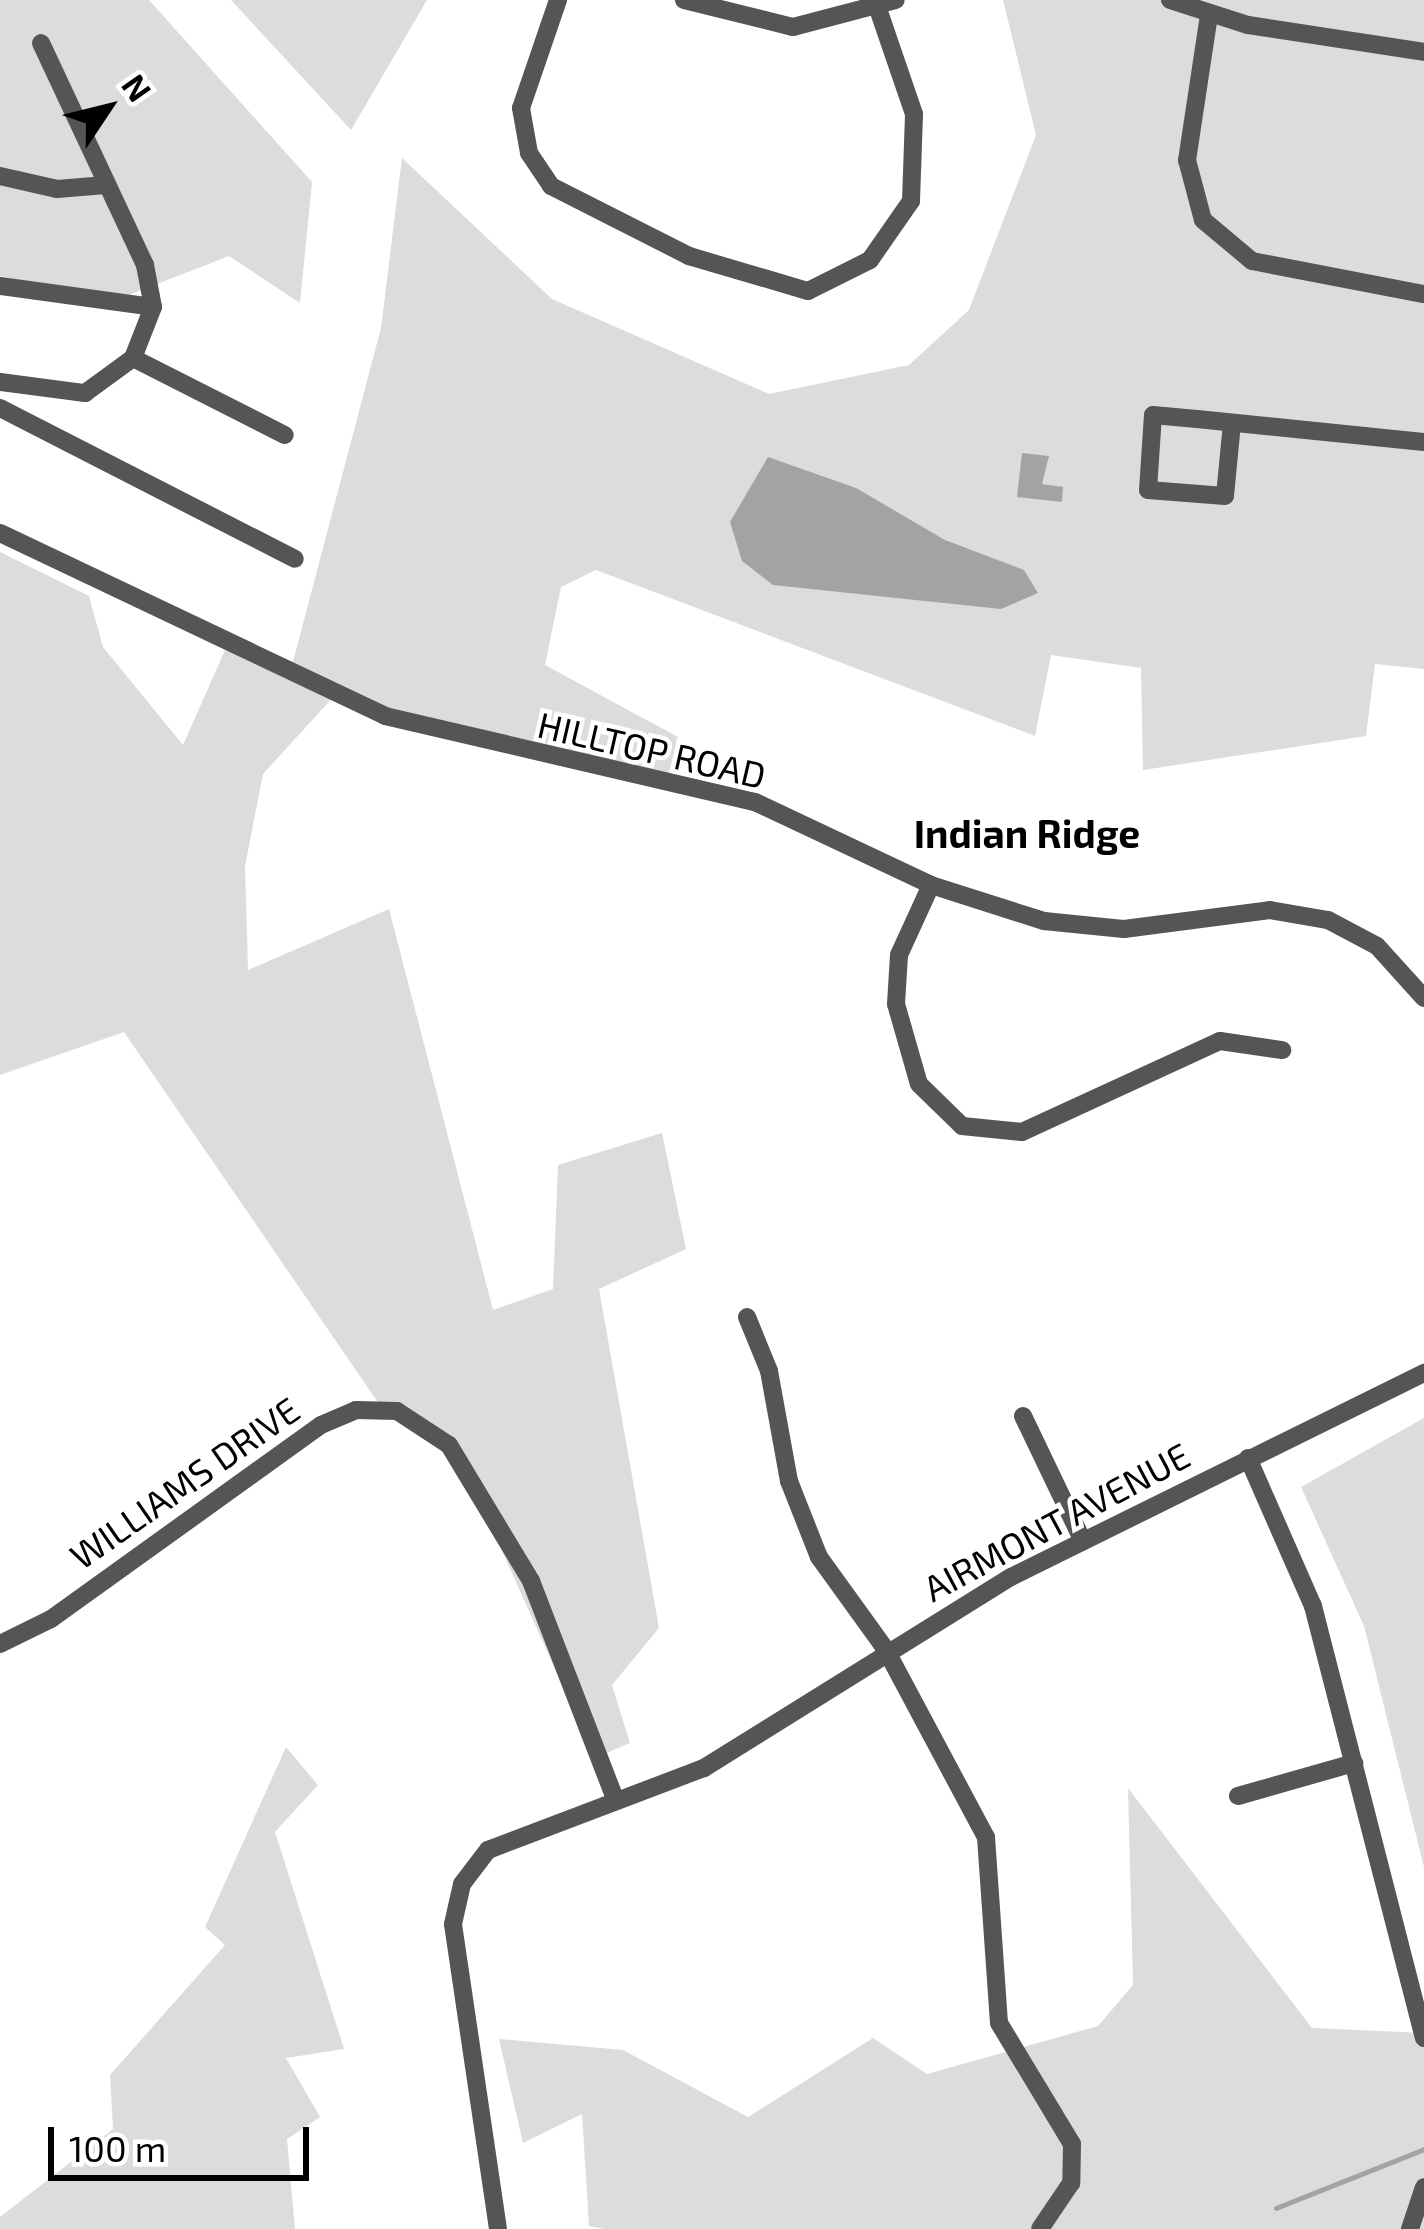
<!DOCTYPE html>
<html>
<head>
<meta charset="utf-8">
<style>
	body { margin:0 }
	#map { position:relative; width:1424px; height:2229px; overflow:hidden; background:#fff; font-family:"Exo 2",sans-serif }
	div>[style] { position:absolute }
	.green>* { inset:0; background:#dcdcdc }
	.water>* { inset:0; background:#a3a3a3 }
	.stream>* { height:4.5px; margin:-2.25px; padding:0 2.25px; transform-origin:2.25px; border-radius:2.25px; background:#a3a3a3 }
	.minor>* { height:18px; margin:-9px; padding:0 9px; transform-origin:9px; border-radius:9px; background:#555 }
	span { translate:-50% -50%; white-space:nowrap; text-align:center; line-height:1.15; -webkit-text-stroke:9px #fff; paint-order:stroke }
	.street-label { font-size:36px; color:#000 }
	.neighbourhood-label { font-size:39px; color:#000; font-weight:700 }
	.north { position:absolute; left:48px; top:48px; width:120px; height:120px; -webkit-text-stroke:9px #fff; paint-order:stroke; rotate:55deg; font-size:33px; font-weight:700; line-height:48px; text-align:center; color:#000 }
	.north::after { content:''; display:block; margin:auto; width:42px; height:54px; background:#000; clip-path:polygon(50% 0,100% 100%,50% 72%,0 100%) }
	.scale { position:absolute; left:48px; top:2127px; width:261px; height:54px; box-sizing:border-box; border:6px solid #000; border-top:0; padding-left:15px; font-size:36px; line-height:42px; white-space:nowrap; color:#000; -webkit-text-stroke:9px #fff; paint-order:stroke }
</style>
</head>
<body>
<div id="map">
	<div class="green">
		<div style="clip-path:polygon(0 0,149px 0,312px 182px,300px 303px,229px 256px,116px 300px,0 276px)"></div>
		<div style="clip-path:polygon(231px 0,427px 0,351px 130px)"></div>
		<div style="clip-path:polygon(1003px 0,1424px 0,1424px 669px,1375px 664px,1366px 736px,1143px 770px,1141px 668px,1051px 655px,1035px 736px,596px 570px,561px 587px,545px 665px,678px 737px,667px 781px,336px 694px,263px 774px,245px 866px,248px 970px,389px 909px,493px 1310px,553px 1289px,558px 1165px,662px 1133px,686px 1249px,599px 1289px,659px 1628px,612px 1685px,630px 1743px,595px 1758px,459px 1455px,377px 1401px,124px 1032px,0 1075px,0 552px,89px 596px,103px 647px,183px 745px,225px 650px,290px 673px,381px 328px,402px 158px,552px 299px,769px 394px,909px 365px,969px 310px,1036px 135px)"></div>
		<div style="clip-path:polygon(1424px 1418px,1424px 1867px,1364px 1626px,1301px 1487px)"></div>
		<div style="clip-path:polygon(286px 1747px,318px 1785px,275px 1832px,344px 2049px,286px 2058px,320px 2117px,287px 2139px,295px 2229px,0 2229px,0 2217px,113px 2129px,110px 2075px,225px 1945px,205px 1927px)"></div>
		<div style="clip-path:polygon(1128px 1788px,1312px 2028px,1424px 2033px,1424px 2229px,604px 2229px,589px 2226px,582px 2114px,523px 2143px,499px 2039px,623px 2050px,748px 2117px,873px 2038px,927px 2074px,1098px 2026px,1133px 1985px)"></div>
	</div>
	<div class="water">
		<div style="clip-path:polygon(1022px 453px,1049px 456px,1042px 484px,1063px 487px,1062px 502px,1017px 497px)"></div>
		<div style="clip-path:polygon(768px 457px,856px 488px,945px 540px,1024px 570px,1038px 593px,1001px 609px,773px 585px,742px 561px,730px 522px)"></div>
	</div>
	<div class="stream">
		<div style="left:1276px;top:2208px;width:159px;rotate:-21.7deg"></div>
	</div>
	<div class="minor">
		<div style="left:558px;top:0;width:114px;rotate:108.9deg"></div>
		<div style="left:521px;top:108px;width:46px;rotate:79.9deg"></div>
		<div style="left:529px;top:153px;width:40px;rotate:56deg"></div>
		<div style="left:551px;top:186px;width:155px;rotate:26.9deg"></div>
		<div style="left:689px;top:256px;width:124px;rotate:16.4deg"></div>
		<div style="left:808px;top:291px;width:69px;rotate:-26.6deg"></div>
		<div style="left:870px;top:260px;width:72px;rotate:-55.2deg"></div>
		<div style="left:911px;top:201px;width:87px;rotate:-88deg"></div>
		<div style="left:914px;top:114px;width:111px;rotate:-108.9deg"></div>
		<div style="left:684px;top:0;width:112px;rotate:13.9deg"></div>
		<div style="left:793px;top:27px;width:106px;rotate:-14.7deg"></div>
		<div style="left:1170px;top:0;width:82px;rotate:17.8deg"></div>
		<div style="left:1248px;top:25px;width:178px;rotate:8.7deg"></div>
		<div style="left:1209px;top:15px;width:147px;rotate:98.6deg"></div>
		<div style="left:1187px;top:160px;width:62px;rotate:75.1deg"></div>
		<div style="left:1203px;top:220px;width:64px;rotate:39.9deg"></div>
		<div style="left:1252px;top:261px;width:175px;rotate:10.9deg"></div>
		<div style="left:0;top:176px;width:58px;rotate:12.8deg"></div>
		<div style="left:57px;top:189px;width:49px;rotate:-4.7deg"></div>
		<div style="left:0;top:286px;width:154px;rotate:7.8deg"></div>
		<div style="left:133px;top:358px;width:170px;rotate:26.9deg"></div>
		<div style="left:0;top:382px;width:86px;rotate:7.4deg"></div>
		<div style="left:85px;top:393px;width:59px;rotate:-36.1deg"></div>
		<div style="left:133px;top:358px;width:55px;rotate:-68.6deg"></div>
		<div style="left:153px;top:307px;width:43px;rotate:-100.8deg"></div>
		<div style="left:145px;top:265px;width:245px;rotate:-115.1deg"></div>
		<div style="left:0;top:408px;width:331px;rotate:27.1deg"></div>
		<div style="left:1232px;top:423px;width:73px;rotate:95.5deg"></div>
		<div style="left:1225px;top:496px;width:77px;rotate:-175.5deg"></div>
		<div style="left:1148px;top:490px;width:75px;rotate:-86.2deg"></div>
		<div style="left:1153px;top:415px;width:44px;rotate:5.2deg"></div>
		<div style="left:1197px;top:419px;width:228px;rotate:5.8deg"></div>
		<div style="left:0;top:533px;width:426px;rotate:25.4deg"></div>
		<div style="left:385px;top:716px;width:380px;rotate:13.1deg"></div>
		<div style="left:755px;top:802px;width:195px;rotate:25.2deg"></div>
		<div style="left:931px;top:885px;width:119px;rotate:17.7deg"></div>
		<div style="left:1044px;top:921px;width:80px;rotate:5.7deg"></div>
		<div style="left:1124px;top:929px;width:147px;rotate:-7.4deg"></div>
		<div style="left:1270px;top:910px;width:59px;rotate:9.8deg"></div>
		<div style="left:1328px;top:920px;width:55px;rotate:28deg"></div>
		<div style="left:1377px;top:946px;width:70px;rotate:47.9deg"></div>
		<div style="left:931px;top:885px;width:77px;rotate:114.6deg"></div>
		<div style="left:899px;top:955px;width:49px;rotate:93.5deg"></div>
		<div style="left:896px;top:1004px;width:83px;rotate:74deg"></div>
		<div style="left:919px;top:1084px;width:60px;rotate:44.3deg"></div>
		<div style="left:962px;top:1126px;width:60px;rotate:5.7deg"></div>
		<div style="left:1022px;top:1132px;width:218px;rotate:-24.7deg"></div>
		<div style="left:1220px;top:1041px;width:63px;rotate:8.3deg"></div>
		<div style="left:747px;top:1317px;width:58px;rotate:67.8deg"></div>
		<div style="left:769px;top:1371px;width:112px;rotate:79.7deg"></div>
		<div style="left:789px;top:1481px;width:82px;rotate:68.5deg"></div>
		<div style="left:819px;top:1557px;width:115px;rotate:54.2deg"></div>
		<div style="left:886px;top:1650px;width:212px;rotate:61.9deg"></div>
		<div style="left:986px;top:1837px;width:186px;rotate:86deg"></div>
		<div style="left:999px;top:2023px;width:141px;rotate:58.9deg"></div>
		<div style="left:1072px;top:2144px;width:39px;rotate:91deg"></div>
		<div style="left:1071px;top:2183px;width:55px;rotate:124deg"></div>
		<div style="left:1023px;top:1416px;width:139px;rotate:64.4deg"></div>
		<div style="left:1248px;top:1458px;width:162px;rotate:66.3deg"></div>
		<div style="left:1313px;top:1606px;width:446px;rotate:75.6deg"></div>
		<div style="left:0;top:1644px;width:57px;rotate:-26.1deg"></div>
		<div style="left:51px;top:1619px;width:332px;rotate:-35.7deg"></div>
		<div style="left:321px;top:1425px;width:38px;rotate:-23deg"></div>
		<div style="left:356px;top:1410px;width:41px;rotate:1.4deg"></div>
		<div style="left:397px;top:1411px;width:62px;rotate:33.2deg"></div>
		<div style="left:449px;top:1445px;width:159px;rotate:58.9deg"></div>
		<div style="left:531px;top:1581px;width:230px;rotate:68.9deg"></div>
		<div style="left:1238px;top:1796px;width:121px;rotate:-15.9deg"></div>
		<div style="left:498px;top:2229px;width:308px;rotate:-98.4deg"></div>
		<div style="left:453px;top:1924px;width:41px;rotate:-77.3deg"></div>
		<div style="left:462px;top:1884px;width:43px;rotate:-52.6deg"></div>
		<div style="left:488px;top:1850px;width:231px;rotate:-20.8deg"></div>
		<div style="left:704px;top:1768px;width:362px;rotate:-31.9deg"></div>
		<div style="left:1011px;top:1577px;width:461px;rotate:-26.3deg"></div>
		<div style="left:1410px;top:2229px;width:44px;rotate:-71.6deg"></div>
	</div>
	<div class="street-label">
		<span style="left:652px;top:749px;rotate:13deg">HILLTOP ROAD</span>
		<span style="left:184px;top:1482px;rotate:-35deg">WILLIAMS DRIVE</span>
		<span style="left:1056px;top:1521px;rotate:-28deg">AIRMONT AVENUE</span>
	</div>
	<div class="neighbourhood-label">
		<span style="left:1027px;top:833px">Indian Ridge</span>
	</div>
	<div class="north">N</div>
	<div class="scale">100 m</div>
</div>
</body>
</html>
